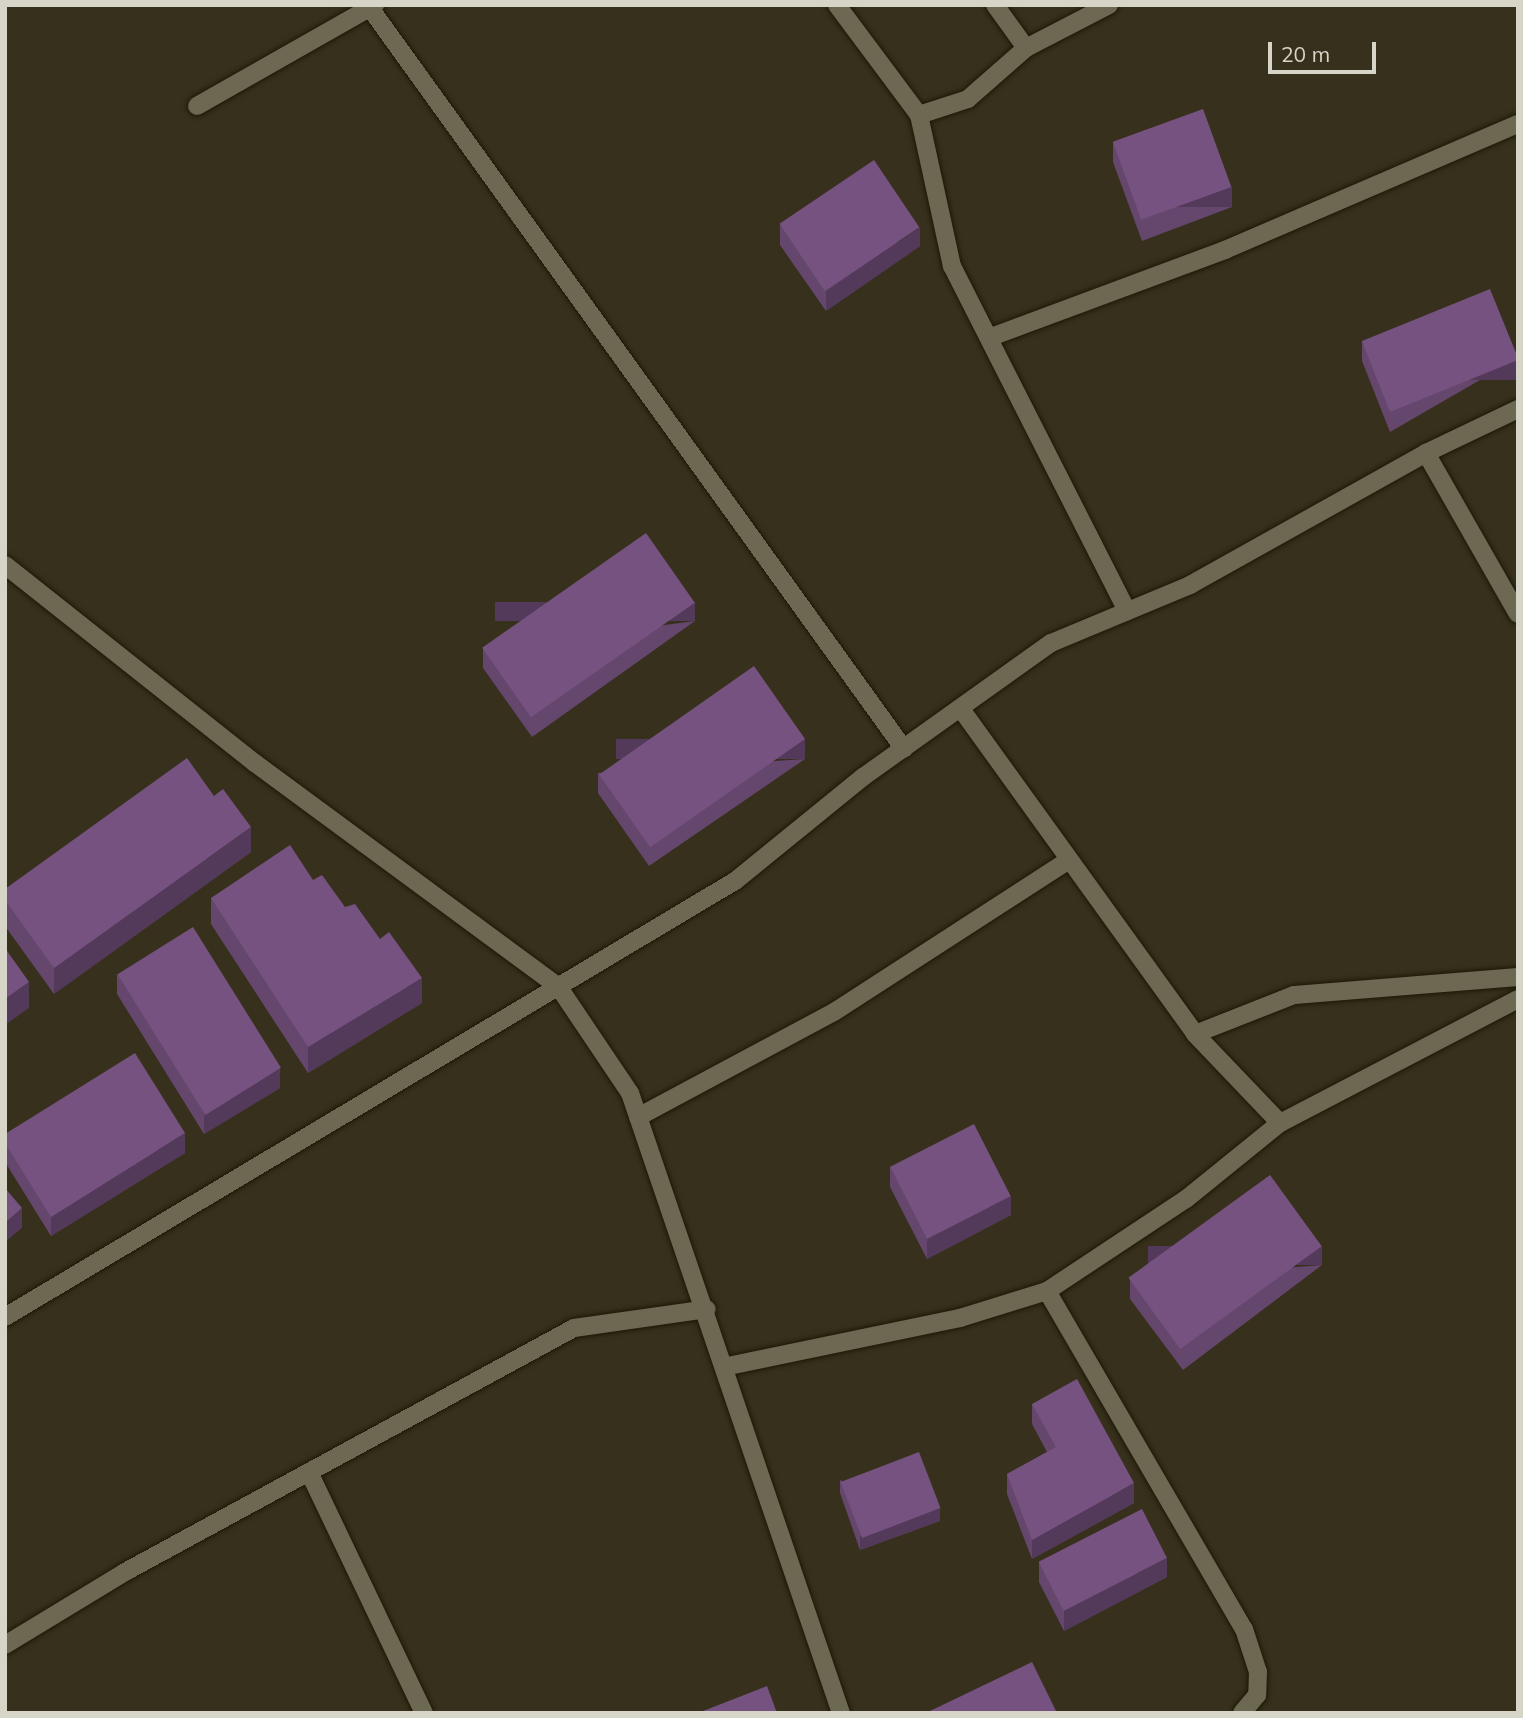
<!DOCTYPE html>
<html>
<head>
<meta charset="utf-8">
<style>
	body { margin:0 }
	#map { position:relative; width:1523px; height:1718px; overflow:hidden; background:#36301c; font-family:Mulish,sans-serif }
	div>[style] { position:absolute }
	.roads { filter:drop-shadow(0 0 2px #1d1805) drop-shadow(0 0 2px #1d1805) }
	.minor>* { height:18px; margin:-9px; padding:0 9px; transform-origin:9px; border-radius:9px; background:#6d6852 }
	.wall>* { inset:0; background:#65476e }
	.shaded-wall>* { inset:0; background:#53395a; transform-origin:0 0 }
	.building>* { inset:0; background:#765280; transform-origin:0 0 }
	span { translate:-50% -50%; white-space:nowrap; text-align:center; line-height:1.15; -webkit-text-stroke:7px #36301c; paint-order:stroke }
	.frame { position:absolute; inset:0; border:7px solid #d7d4c8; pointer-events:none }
	.scale { position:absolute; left:1268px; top:42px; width:108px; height:32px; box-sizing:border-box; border:4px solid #d7d4c8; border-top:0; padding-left:9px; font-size:21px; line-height:24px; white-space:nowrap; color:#d7d4c8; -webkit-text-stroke:5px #36301c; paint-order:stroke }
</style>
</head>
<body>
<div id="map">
	<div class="roads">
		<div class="minor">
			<div style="left:837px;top:5px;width:137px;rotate:53.3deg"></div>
			<div style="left:995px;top:5px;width:53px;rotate:54.2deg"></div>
			<div style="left:1109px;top:5px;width:93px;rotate:152.6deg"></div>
			<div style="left:1026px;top:48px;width:77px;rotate:138.7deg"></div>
			<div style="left:968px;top:99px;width:52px;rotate:161.9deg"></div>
			<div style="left:919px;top:115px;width:155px;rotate:77.7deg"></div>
			<div style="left:952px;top:266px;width:387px;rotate:63.1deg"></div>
			<div style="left:370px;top:8px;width:913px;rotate:54.22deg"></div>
			<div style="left:197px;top:106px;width:205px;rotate:-29.6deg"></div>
			<div style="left:991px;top:337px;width:250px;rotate:-20.4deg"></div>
			<div style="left:1225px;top:250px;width:319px;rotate:-23.3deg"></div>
			<div style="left:1426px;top:453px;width:185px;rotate:60.3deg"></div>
			<div style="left:5px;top:565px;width:319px;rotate:38.4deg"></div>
			<div style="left:255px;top:763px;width:376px;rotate:36.4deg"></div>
			<div style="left:558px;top:986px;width:129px;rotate:56.1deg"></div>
			<div style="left:630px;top:1093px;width:655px;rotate:71.21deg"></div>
			<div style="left:961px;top:709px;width:400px;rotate:54.2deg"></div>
			<div style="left:1195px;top:1034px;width:123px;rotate:46.3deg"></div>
			<div style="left:1195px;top:1034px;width:106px;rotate:-21.5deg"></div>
			<div style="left:1294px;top:995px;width:225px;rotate:-4.6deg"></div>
			<div style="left:638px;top:1117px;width:222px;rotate:-28.2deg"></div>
			<div style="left:834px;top:1012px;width:280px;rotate:-32.9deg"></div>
			<div style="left:1047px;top:1291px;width:391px;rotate:59.8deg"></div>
			<div style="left:1244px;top:1629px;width:45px;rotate:72deg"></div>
			<div style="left:1258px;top:1672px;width:23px;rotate:92deg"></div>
			<div style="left:1257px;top:1695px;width:23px;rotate:130deg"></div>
			<div style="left:5px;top:1317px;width:850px;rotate:-30.85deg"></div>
			<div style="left:735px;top:881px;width:165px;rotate:-39.1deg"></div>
			<div style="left:863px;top:777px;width:231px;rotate:-35.5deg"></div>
			<div style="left:1051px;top:643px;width:151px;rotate:-22.6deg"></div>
			<div style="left:1190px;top:585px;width:270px;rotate:-29.2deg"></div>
			<div style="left:1426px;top:453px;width:102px;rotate:-25.6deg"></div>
			<div style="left:728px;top:1366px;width:237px;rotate:-11.7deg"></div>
			<div style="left:960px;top:1318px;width:91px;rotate:-17.2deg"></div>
			<div style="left:1047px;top:1291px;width:167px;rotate:-33.5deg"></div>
			<div style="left:1186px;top:1199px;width:121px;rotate:-39deg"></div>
			<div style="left:1280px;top:1123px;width:268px;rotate:-27.5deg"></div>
			<div style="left:309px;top:1472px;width:267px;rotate:64.5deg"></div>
			<div style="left:5px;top:1645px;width:140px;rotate:-31.3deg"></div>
			<div style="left:125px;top:1572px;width:511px;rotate:-28.52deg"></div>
			<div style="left:574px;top:1328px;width:134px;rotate:-8.1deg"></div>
		</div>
	</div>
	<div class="wall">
		<div style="clip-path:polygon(1113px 142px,1232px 207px,1142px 241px,1113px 162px)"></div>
		<div style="clip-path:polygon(780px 225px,920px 246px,826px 311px,780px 245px)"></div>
		<div style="clip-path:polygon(1362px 341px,1518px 358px,1390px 432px,1362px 361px)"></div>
		<div style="clip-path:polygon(695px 621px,532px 737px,483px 668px,483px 649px)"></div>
		<div style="clip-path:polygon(805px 759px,649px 866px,598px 793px,598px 773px)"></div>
		<div style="clip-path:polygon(251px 852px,54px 994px,5px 926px,5px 889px)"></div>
		<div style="clip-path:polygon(313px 880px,422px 1003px,308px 1073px,211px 924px,211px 898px)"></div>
		<div style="clip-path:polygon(117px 974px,280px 1088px,204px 1134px,117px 994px)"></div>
		<div style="clip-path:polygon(5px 1134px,185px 1153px,51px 1236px,5px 1162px)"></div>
		<div style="clip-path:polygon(890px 1167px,1011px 1215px,927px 1259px,890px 1187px)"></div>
		<div style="clip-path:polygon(1322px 1265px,1183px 1370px,1130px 1299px,1130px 1280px)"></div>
		<div style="clip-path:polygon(1032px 1404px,1134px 1503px,1032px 1559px,1007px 1494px,1007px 1474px,1047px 1452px,1032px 1424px)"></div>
		<div style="clip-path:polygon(840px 1480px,940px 1521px,860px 1550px,840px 1493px)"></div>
		<div style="clip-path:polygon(1039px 1562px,1167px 1577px,1064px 1631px,1039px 1582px)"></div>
	</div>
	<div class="shaded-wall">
		<div style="left:1232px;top:187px;width:20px;height:96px;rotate:90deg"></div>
		<div style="clip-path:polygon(920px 227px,920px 246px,826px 311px,826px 291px)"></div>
		<div style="left:1518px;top:360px;width:20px;height:138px;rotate:90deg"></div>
		<div style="left:695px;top:602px;width:19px;height:200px;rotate:90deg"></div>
		<div style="left:805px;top:739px;width:20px;height:189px;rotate:90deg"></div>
		<div style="clip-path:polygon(251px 827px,251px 852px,54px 994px,54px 968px)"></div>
		<div style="clip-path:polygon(422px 978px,422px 1003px,308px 1073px,308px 1047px)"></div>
		<div style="clip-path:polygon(29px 982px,29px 1008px,5px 1025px,5px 999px)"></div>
		<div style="clip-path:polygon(280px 1068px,280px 1088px,204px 1134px,204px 1115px)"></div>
		<div style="clip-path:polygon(185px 1133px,185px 1153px,51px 1236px,51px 1217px)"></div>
		<div style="clip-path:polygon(1011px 1196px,1011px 1215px,927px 1259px,927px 1239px)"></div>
		<div style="clip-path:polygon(22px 1208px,22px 1228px,5px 1242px,5px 1223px)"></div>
		<div style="left:1322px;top:1246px;width:19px;height:174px;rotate:90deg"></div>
		<div style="clip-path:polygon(1134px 1483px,1134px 1503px,1032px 1559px,1032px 1540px)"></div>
		<div style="clip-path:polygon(940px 1508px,940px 1521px,860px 1550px,860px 1536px)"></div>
		<div style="clip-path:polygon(1167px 1558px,1167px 1577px,1064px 1631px,1064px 1611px)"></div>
	</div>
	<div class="building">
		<div style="left:1203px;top:109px;width:83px;height:96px;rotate:70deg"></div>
		<div style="left:874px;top:160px;width:81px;height:114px;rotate:56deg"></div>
		<div style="clip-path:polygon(1490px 289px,1518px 358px,1518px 360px,1390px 412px,1362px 341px)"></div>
		<div style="left:646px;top:533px;width:85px;height:200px;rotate:55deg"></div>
		<div style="left:754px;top:666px;width:89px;height:189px;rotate:55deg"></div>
		<div style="clip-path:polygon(187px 758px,214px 796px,223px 789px,251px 827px,54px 968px,5px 900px,5px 889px)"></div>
		<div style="clip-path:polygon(290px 845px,313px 880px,322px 875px,345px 907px,355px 904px,380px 939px,389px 932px,422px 978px,308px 1047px,211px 898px)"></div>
		<div style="left:193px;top:927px;width:166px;height:89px;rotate:58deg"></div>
		<div style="clip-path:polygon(5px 948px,29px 982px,5px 999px)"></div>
		<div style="clip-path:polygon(135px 1053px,185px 1133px,51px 1217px,5px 1143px,5px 1134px)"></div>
		<div style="left:974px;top:1124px;width:81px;height:94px;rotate:63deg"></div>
		<div style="left:1270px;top:1175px;width:88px;height:175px;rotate:54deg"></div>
		<div style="clip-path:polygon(5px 1188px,22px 1208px,5px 1223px)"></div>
		<div style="clip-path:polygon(1077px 1379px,1134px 1483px,1032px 1540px,1007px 1474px,1056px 1447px,1032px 1404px)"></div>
		<div style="left:919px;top:1452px;width:60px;height:84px;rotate:69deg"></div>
		<div style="left:1142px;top:1509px;width:55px;height:116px;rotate:63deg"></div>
		<div style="clip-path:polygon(1032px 1662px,1057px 1713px,931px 1713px,930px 1711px)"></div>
		<div style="clip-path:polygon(767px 1686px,777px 1713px,698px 1713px)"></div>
	</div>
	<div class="frame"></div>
	<div class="scale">20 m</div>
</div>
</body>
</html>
